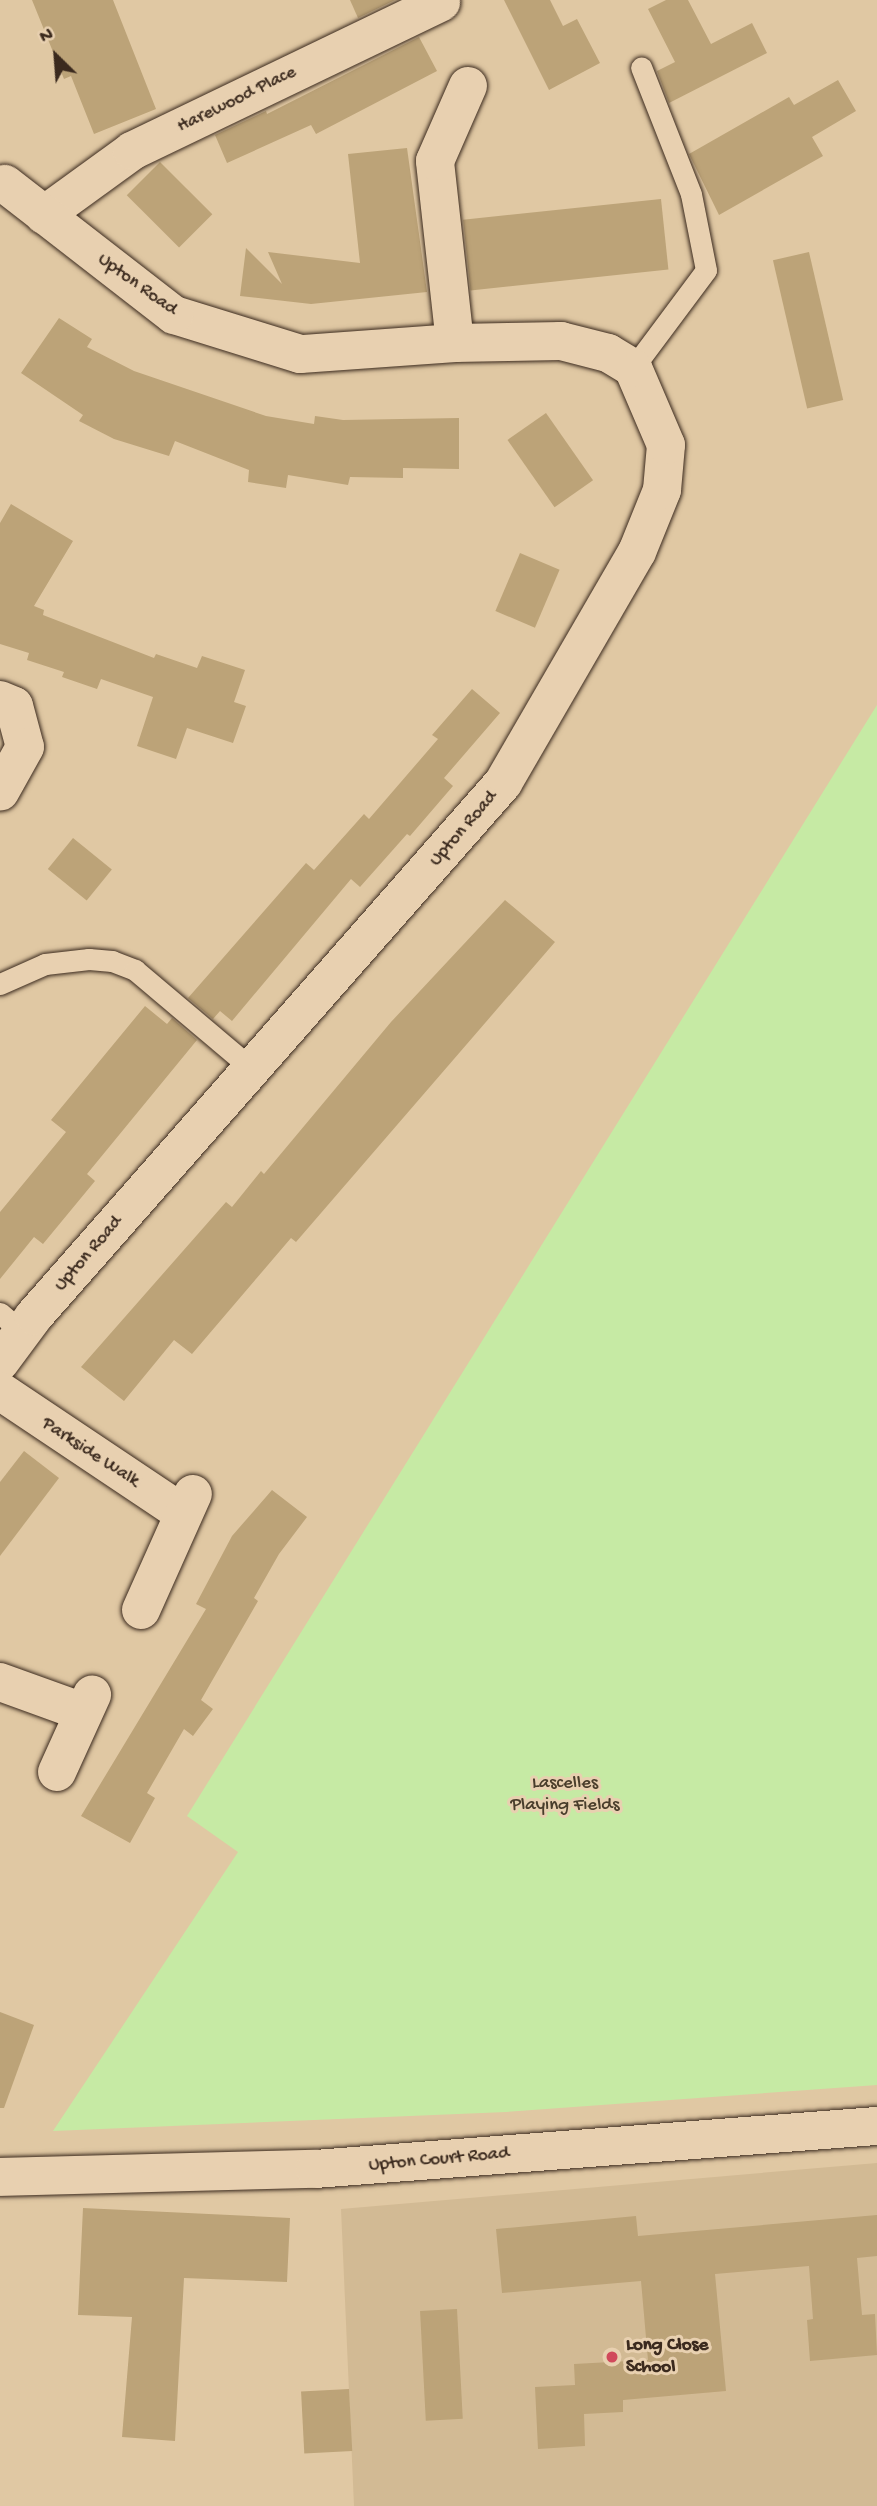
<!DOCTYPE html>
<html>
<head>
<meta charset="utf-8">
<style>
	body { margin:0 }
	#map { position:relative; width:877px; height:2506px; overflow:hidden; background:#e0c8a3; font-family:"Gochi Hand",sans-serif }
	div>[style] { position:absolute }
	.built>* { inset:0; background:#d2ba94 }
	.green>* { inset:0; background:#c6eaa4 }
	.building>* { inset:0; background:#bca378; transform-origin:0 0 }
	.roads { filter:drop-shadow(0 0 2px #3b2a1e) drop-shadow(0 0 2px #3b2a1e) }
	.lane>* { height:21px; margin:-10.5px; padding:0 10.5px; transform-origin:10.5px; border-radius:10.5px; background:#e8d0b0 }
	.street>* { height:38px; margin:-19px; padding:0 19px; transform-origin:19px; border-radius:19px; background:#e8d0b0 }
	.dots>* { width:19px; height:19px; translate:-50% -50%; box-sizing:border-box; border:4px solid #e8d0b0; border-radius:50% }
	span { translate:-50% -50%; white-space:nowrap; text-align:center; line-height:1.15; -webkit-text-stroke:6px #e8d0b0; paint-order:stroke }
	.street-label { font-size:19px; color:#3b2a1e }
	.park-label { font-size:19px; color:#493d2b }
	.poi-label { font-size:19px; color:#3b2a1e; font-weight:700 }
	.left { translate:0 -50%; text-align:left }
	.north { position:absolute; left:21px; top:21px; width:70px; height:70px; -webkit-text-stroke:5px #e8d0b0; paint-order:stroke; rotate:335deg; font-size:19px; font-weight:700; line-height:28px; text-align:center; color:#3b2a1e }
	.north::after { content:''; display:block; margin:auto; width:24px; height:32px; background:#3b2a1e; clip-path:polygon(50% 0,100% 100%,50% 72%,0 100%) }
</style>
</head>
<body>
<div id="map">
	<div class="built">
		<div style="clip-path:polygon(877px 2163px,877px 2506px,354px 2506px,341px 2209px)"></div>
	</div>
	<div class="green">
		<div style="clip-path:polygon(877px 705px,877px 2085px,506px 2112px,53px 2131px,238px 1852px,187px 1816px)"></div>
	</div>
	<div class="building">
		<div style="clip-path:polygon(32px 0,113px 0,156px 109px,94px 134px,71px 76px,64px 79px)"></div>
		<div style="clip-path:polygon(350px 0,395px 0,358px 18px)"></div>
		<div style="clip-path:polygon(504px 0,550px 0,563px 26px,577px 19px,600px 63px,549px 90px)"></div>
		<div style="clip-path:polygon(666px 0,688px 0,711px 44px,752px 23px,767px 53px,669px 103px,657px 71px,675px 62px,648px 9px)"></div>
		<div style="clip-path:polygon(419px 37px,437px 71px,316px 134px,311px 125px,227px 163px,215px 135px,266px 111px,267px 114px)"></div>
		<div style="clip-path:polygon(838px 80px,856px 111px,812px 137px,823px 156px,719px 215px,689px 154px,789px 97px,794px 105px)"></div>
		<div style="clip-path:polygon(407px 148px,427px 292px,311px 304px,240px 296px,246px 248px,282px 284px,268px 252px,360px 263px,348px 154px)"></div>
		<div style="left:160px;top:162px;width:74px;height:47px;rotate:45deg"></div>
		<div style="left:661px;top:199px;width:71px;height:199px;rotate:84deg"></div>
		<div style="left:809px;top:252px;width:152px;height:37px;rotate:77deg"></div>
		<div style="clip-path:polygon(59px 318px,92px 339px,87px 347px,134px 371px,266px 416px,314px 424px,315px 416px,343px 420px,459px 418px,459px 469px,403px 468px,403px 478px,350px 477px,348px 485px,288px 475px,286px 488px,248px 482px,249px 470px,175px 441px,169px 456px,114px 439px,79px 421px,83px 415px,21px 373px)"></div>
		<div style="left:546px;top:413px;width:82px;height:47px;rotate:55deg"></div>
		<div style="clip-path:polygon(11px 504px,73px 541px,34px 606px,44px 610px,43px 615px,154px 658px,156px 654px,197px 668px,202px 656px,245px 670px,234px 702px,246px 706px,233px 743px,187px 728px,176px 759px,137px 746px,153px 697px,101px 679px,97px 689px,62px 677px,64px 672px,27px 660px,29px 653px,0 644px,0 523px)"></div>
		<div style="left:520px;top:553px;width:43px;height:63px;rotate:23deg"></div>
		<div style="clip-path:polygon(472px 689px,500px 713px,444px 778px,453px 786px,410px 836px,407px 834px,360px 887px,351px 879px,232px 1021px,220px 1011px,213px 1019px,188px 998px,306px 863px,314px 870px,364px 814px,369px 819px,438px 739px,432px 735px)"></div>
		<div style="left:73px;top:838px;width:50px;height:40px;rotate:39deg"></div>
		<div style="clip-path:polygon(505px 900px,555px 942px,296px 1242px,291px 1238px,192px 1354px,174px 1340px,124px 1401px,81px 1367px,226px 1202px,232px 1207px,261px 1171px,264px 1174px,391px 1022px)"></div>
		<div style="clip-path:polygon(145px 1006px,167px 1024px,172px 1018px,197px 1040px,87px 1174px,95px 1181px,43px 1244px,34px 1237px,0 1279px,0 1212px,66px 1132px,51px 1120px)"></div>
		<div style="clip-path:polygon(24px 1451px,59px 1478px,0 1556px,0 1482px)"></div>
		<div style="clip-path:polygon(272px 1490px,307px 1517px,279px 1554px,254px 1598px,258px 1601px,201px 1700px,213px 1709px,193px 1736px,184px 1729px,147px 1793px,155px 1798px,130px 1843px,81px 1816px,206px 1609px,196px 1604px,232px 1536px)"></div>
		<div style="clip-path:polygon(0 2012px,34px 2025px,4px 2108px,0 2108px)"></div>
		<div style="clip-path:polygon(83px 2208px,290px 2218px,287px 2282px,184px 2278px,175px 2441px,122px 2437px,132px 2317px,78px 2315px)"></div>
		<div style="clip-path:polygon(877px 2215px,877px 2256px,857px 2258px,862px 2315px,875px 2314px,877px 2355px,810px 2361px,807px 2320px,813px 2319px,809px 2266px,715px 2274px,726px 2391px,623px 2400px,623px 2412px,584px 2414px,585px 2446px,538px 2449px,535px 2387px,575px 2385px,574px 2364px,648px 2360px,641px 2281px,502px 2293px,496px 2229px,636px 2216px,638px 2236px)"></div>
		<div style="left:457px;top:2309px;width:110px;height:37px;rotate:87deg"></div>
		<div style="left:349px;top:2389px;width:62px;height:48px;rotate:87deg"></div>
	</div>
	<div class="roads">
		<div class="lane">
			<div style="left:633px;top:368px;width:122px;rotate:-53.3deg"></div>
			<div style="left:706px;top:270px;width:77px;rotate:-101.2deg"></div>
			<div style="left:691px;top:194px;width:136px;rotate:-111.5deg"></div>
			<div style="left:0;top:984px;width:49px;rotate:-24deg"></div>
			<div style="left:45px;top:964px;width:44px;rotate:-6.5deg"></div>
			<div style="left:89px;top:959px;width:23px;rotate:5deg"></div>
			<div style="left:112px;top:961px;width:25px;rotate:21deg"></div>
			<div style="left:135px;top:970px;width:153px;rotate:40.2deg"></div>
			<div style="left:0;top:1313px;width:29px;rotate:41deg"></div>
		</div>
		<div class="street">
			<div style="left:44px;top:215px;width:109px;rotate:-36deg"></div>
			<div style="left:132px;top:151px;width:343px;rotate:-25.7deg"></div>
			<div style="left:455px;top:343px;width:183px;rotate:-96.3deg"></div>
			<div style="left:435px;top:161px;width:82px;rotate:-66.3deg"></div>
			<div style="left:0;top:700px;width:15px;rotate:23deg"></div>
			<div style="left:14px;top:706px;width:42px;rotate:75deg"></div>
			<div style="left:25px;top:747px;width:51px;rotate:119.1deg"></div>
			<div style="left:0;top:1362px;width:57px;rotate:-53.5deg"></div>
			<div style="left:34px;top:1316px;width:710px;rotate:-48.65deg"></div>
			<div style="left:503px;top:783px;width:267px;rotate:-59.9deg"></div>
			<div style="left:637px;top:552px;width:67px;rotate:-68deg"></div>
			<div style="left:662px;top:490px;width:45px;rotate:-84.9deg"></div>
			<div style="left:666px;top:445px;width:84px;rotate:-113.2deg"></div>
			<div style="left:633px;top:368px;width:29px;rotate:-149deg"></div>
			<div style="left:608px;top:353px;width:49px;rotate:-165.7deg"></div>
			<div style="left:561px;top:341px;width:106px;rotate:178.9deg"></div>
			<div style="left:455px;top:343px;width:155px;rotate:175.9deg"></div>
			<div style="left:300px;top:354px;width:132px;rotate:-162.8deg"></div>
			<div style="left:174px;top:315px;width:214px;rotate:-142.2deg"></div>
			<div style="left:0;top:1391px;width:219px;rotate:33.8deg"></div>
			<div style="left:141px;top:1610px;width:127px;rotate:-65.9deg"></div>
			<div style="left:0;top:1682px;width:88px;rotate:19.9deg"></div>
			<div style="left:57px;top:1772px;width:85px;rotate:-65.6deg"></div>
			<div style="left:0;top:2177px;width:315px;rotate:-1.5deg"></div>
			<div style="left:315px;top:2169px;width:564px;rotate:-4.38deg"></div>
		</div>
	</div>
	<div class="dots">
		<div style="left:612px;top:2357px;background:#d1495b"></div>
	</div>
	<div class="street-label">
		<span style="left:237px;top:100px;rotate:-26deg">Harewood Place</span>
		<span style="left:137px;top:285px;rotate:36deg">Upton Road</span>
		<span style="left:464px;top:829px;rotate:-49deg">Upton Road</span>
		<span style="left:89px;top:1254px;rotate:-49deg">Upton Road</span>
		<span style="left:90px;top:1453px;rotate:33deg">Parkside Walk</span>
		<span style="left:439px;top:2160px;rotate:-5deg">Upton Court Road</span>
	</div>
	<div class="park-label">
		<span style="left:565px;top:1795px">Lascelles<br>Playing Fields</span>
	</div>
	<div class="poi-label">
		<span class="left" style="left:626px;top:2357px">Long Close<br>School</span>
	</div>
	<div class="north">N</div>
</div>
</body>
</html>
